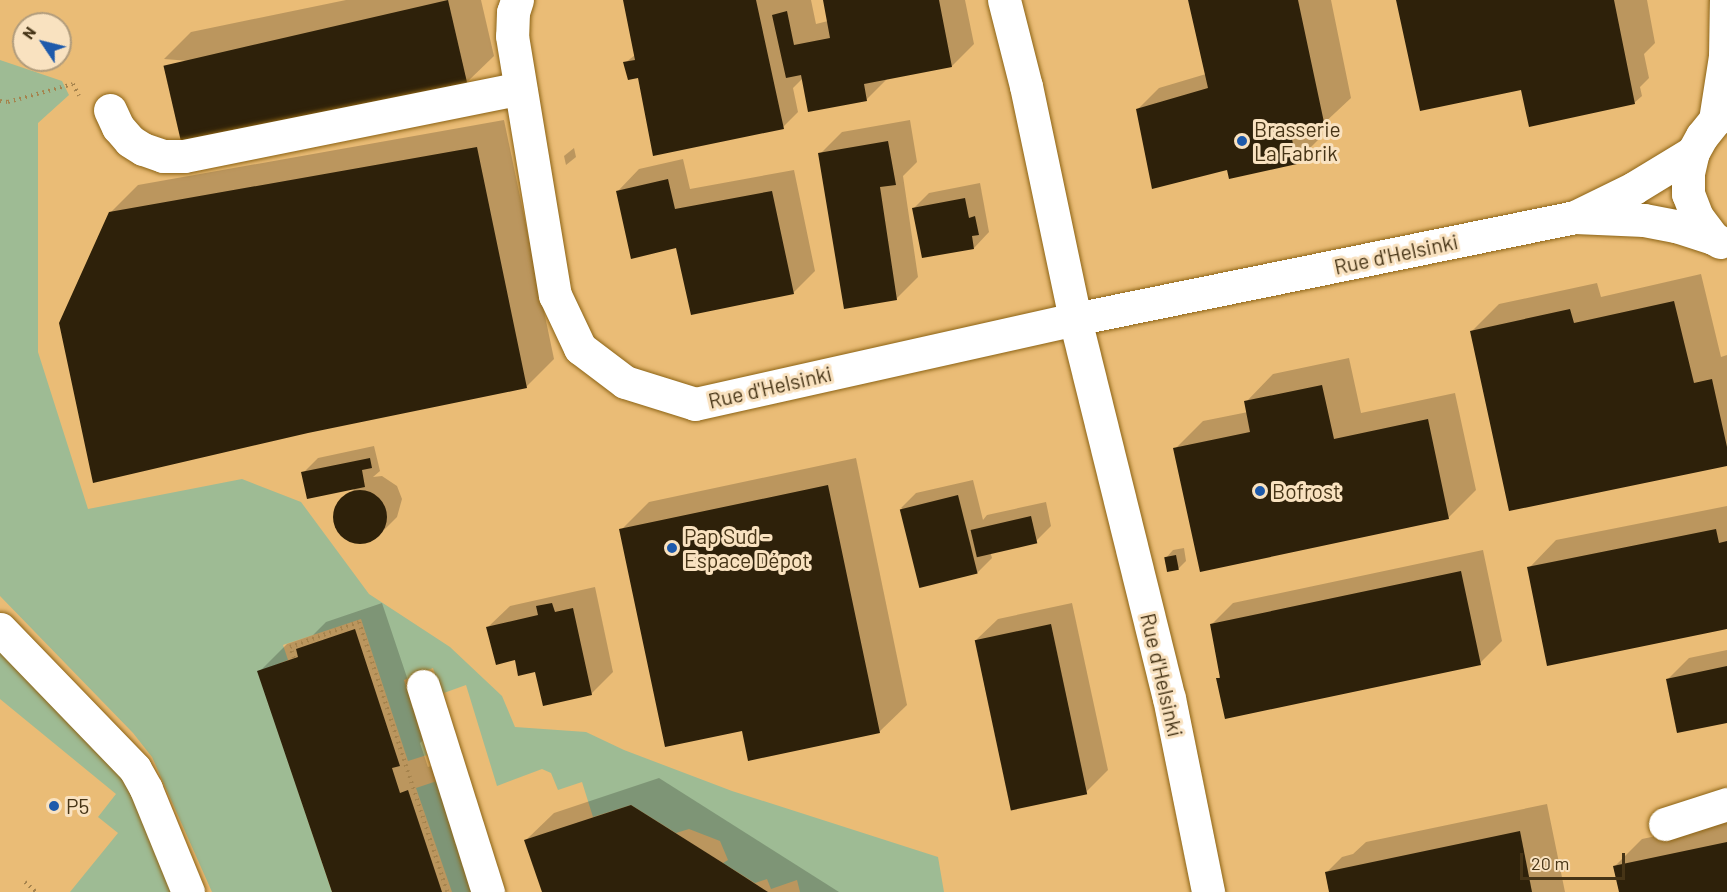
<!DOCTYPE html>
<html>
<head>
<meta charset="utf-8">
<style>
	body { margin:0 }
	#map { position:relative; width:1727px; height:892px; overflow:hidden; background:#eabc76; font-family:Barlow,sans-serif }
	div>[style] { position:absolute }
	.green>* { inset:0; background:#9ebb94 }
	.shadow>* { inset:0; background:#0003 }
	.building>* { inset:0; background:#2e210a; transform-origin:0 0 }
	.round { border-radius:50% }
	.path>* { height:4px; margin-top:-2px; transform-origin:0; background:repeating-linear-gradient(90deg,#a5834d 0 1.5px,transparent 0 6px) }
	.roads { filter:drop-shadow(0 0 2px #8c6314) drop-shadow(0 0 2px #8c6314) }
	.minor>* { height:33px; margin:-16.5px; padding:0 16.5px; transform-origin:16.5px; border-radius:16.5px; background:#fff }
	.dots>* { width:16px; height:16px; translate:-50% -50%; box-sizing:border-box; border:3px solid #f9e2c0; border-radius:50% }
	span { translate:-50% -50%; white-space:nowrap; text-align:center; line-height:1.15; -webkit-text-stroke:6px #f9e2c0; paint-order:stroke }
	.poi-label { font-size:21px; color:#463416 }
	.left { translate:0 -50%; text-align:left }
	.street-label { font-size:21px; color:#463416 }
	.north { position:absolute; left:12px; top:12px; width:60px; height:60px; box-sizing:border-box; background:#f9e2c0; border:2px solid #b19c7c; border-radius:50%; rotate:305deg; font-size:16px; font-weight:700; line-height:24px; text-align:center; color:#463416 }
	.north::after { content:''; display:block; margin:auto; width:21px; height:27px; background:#1e5aab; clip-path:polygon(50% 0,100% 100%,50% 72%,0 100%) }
	.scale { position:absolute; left:1520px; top:853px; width:105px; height:27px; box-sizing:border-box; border:3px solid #463416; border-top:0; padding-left:8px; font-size:18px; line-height:21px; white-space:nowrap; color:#463416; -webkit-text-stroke:4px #f9e2c0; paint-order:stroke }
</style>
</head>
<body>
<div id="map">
	<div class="green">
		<div style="clip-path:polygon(0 60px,62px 81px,69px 95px,38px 123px,38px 352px,88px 509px,242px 479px,301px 502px,369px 594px,450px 647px,502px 696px,515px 727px,586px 732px,624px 750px,732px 791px,938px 857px,944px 892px,800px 892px,797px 880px,771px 889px,767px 879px,755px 883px,723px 863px,728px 860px,720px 841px,689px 829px,676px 833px,631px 805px,593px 817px,582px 782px,558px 790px,551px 773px,542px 769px,497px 786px,466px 685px,441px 694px,433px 668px,404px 680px,427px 755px,408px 761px,361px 619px,283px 645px,288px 660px,258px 672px,332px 892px,212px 892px,152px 757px,133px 733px,0 596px)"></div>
		<div style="clip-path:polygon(0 648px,122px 770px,176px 892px,70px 892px,118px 833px,98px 817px,116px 794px,0 699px)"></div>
		<div style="clip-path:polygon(437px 781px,473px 892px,452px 892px,416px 788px)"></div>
	</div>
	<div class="shadow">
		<div style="clip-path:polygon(346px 0,481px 0,494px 56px,466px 83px,164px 59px,191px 32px)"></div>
		<div style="clip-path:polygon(624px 0,811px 0,816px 24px,828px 21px,824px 0,965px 0,974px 44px,952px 66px,888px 78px,866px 100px,803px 78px,793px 88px,798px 112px,783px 127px,639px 76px,625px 63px,635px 55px)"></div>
		<div style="clip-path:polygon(1190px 0,1331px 0,1351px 98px,1321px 126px,1323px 135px,1296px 162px,1228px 168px,1137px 110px,1159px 88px,1206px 74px)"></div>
		<div style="clip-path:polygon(1398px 0,1647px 0,1655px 43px,1644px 54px,1649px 78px,1640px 87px,1642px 96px,1634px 103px,1522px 88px)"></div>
		<div style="clip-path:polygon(504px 120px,554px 359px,526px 387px,110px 213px,138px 185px)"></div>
		<div style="clip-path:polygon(910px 120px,917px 162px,903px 176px,918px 277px,896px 299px,820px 154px,842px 132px)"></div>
		<div style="clip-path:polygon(574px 148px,576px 157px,566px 165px,564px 156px)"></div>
		<div style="clip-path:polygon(683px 159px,690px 189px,794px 170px,815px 271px,793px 293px,677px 246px,618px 191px,639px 169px)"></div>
		<div style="clip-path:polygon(980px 183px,989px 232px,974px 248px,914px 208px,929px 193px)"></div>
		<div style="clip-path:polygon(1701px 274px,1721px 357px,1727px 355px,1727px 464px,1471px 332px,1499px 304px,1597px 283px,1601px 297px)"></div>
		<div style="clip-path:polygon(1349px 358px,1361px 413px,1455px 393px,1476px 490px,1448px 518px,1175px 449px,1203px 421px,1248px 412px,1246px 402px,1273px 374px)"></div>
		<div style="clip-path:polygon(374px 446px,380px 471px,373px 477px,382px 476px,397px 486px,402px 499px,397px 517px,381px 533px,370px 541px,352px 542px,345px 538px,336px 526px,336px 508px,355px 488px,303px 473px,318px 458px)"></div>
		<div style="clip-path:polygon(856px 458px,907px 705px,879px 732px,743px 728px,621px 530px,649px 502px)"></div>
		<div style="clip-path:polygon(973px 480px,983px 520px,987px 515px,1046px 502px,1051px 526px,1036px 541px,990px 551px,992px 558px,977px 573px,901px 508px,916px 493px)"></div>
		<div style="clip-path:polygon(1727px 506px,1727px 628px,1529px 568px,1556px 540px)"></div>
		<div style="clip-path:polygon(1184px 548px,1186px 561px,1179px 568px,1168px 570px,1166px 558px,1173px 550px)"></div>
		<div style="clip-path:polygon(1483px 550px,1502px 641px,1480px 663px,1218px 679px,1221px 675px,1211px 625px,1233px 603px)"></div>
		<div style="clip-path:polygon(595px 587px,613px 672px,591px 694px,516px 659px,488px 627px,510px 606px)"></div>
		<div style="clip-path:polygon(382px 603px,427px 737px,420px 743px,428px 767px,436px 764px,478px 892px,333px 892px,259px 672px,287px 644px,313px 635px,326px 622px)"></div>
		<div style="clip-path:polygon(1072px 603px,1108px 770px,1086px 792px,976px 640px,998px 619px)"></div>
		<div style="clip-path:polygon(1727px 650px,1727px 721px,1667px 680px,1689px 658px)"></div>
		<div style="clip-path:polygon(659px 778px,839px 892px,543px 892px,526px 840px,554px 813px)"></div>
		<div style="clip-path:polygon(1547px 804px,1565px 892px,1331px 892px,1327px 872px,1342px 857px,1353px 854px,1366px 842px)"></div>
		<div style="clip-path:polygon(1727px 821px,1727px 892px,1621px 892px,1615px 866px,1642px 839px)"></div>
	</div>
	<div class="building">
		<div style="left:448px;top:0;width:86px;height:292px;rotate:77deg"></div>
		<div style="clip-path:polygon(623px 0,756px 0,784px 129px,653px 156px,638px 78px,628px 80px,623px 62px,635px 60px)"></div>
		<div style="clip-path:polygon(823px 0,939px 0,952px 67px,864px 84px,867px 101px,808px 112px,801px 75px,786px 78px,772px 15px,787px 11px,794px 45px,830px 38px)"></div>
		<div style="clip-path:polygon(1188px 0,1298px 0,1325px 127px,1291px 134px,1297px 164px,1229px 179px,1227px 170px,1152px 189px,1136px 109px,1208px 88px)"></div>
		<div style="clip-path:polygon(1396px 0,1614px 0,1635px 104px,1529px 127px,1521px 90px,1420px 111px)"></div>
		<div style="clip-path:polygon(888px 141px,896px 185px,880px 187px,897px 300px,844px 309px,818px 153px)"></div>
		<div style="clip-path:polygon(477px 147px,527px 388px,308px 433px,93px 483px,59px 323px,109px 212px)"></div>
		<div style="clip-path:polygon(668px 179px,675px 209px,772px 191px,794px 294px,691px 315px,676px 248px,631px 259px,616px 191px)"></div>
		<div style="clip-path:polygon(965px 198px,969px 218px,975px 216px,979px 235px,972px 236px,974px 249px,922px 258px,912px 208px)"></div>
		<div style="clip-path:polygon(1674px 301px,1694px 383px,1712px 379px,1727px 447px,1727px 466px,1509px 511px,1470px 331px,1570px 309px,1574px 323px)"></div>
		<div style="clip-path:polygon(1322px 385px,1334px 439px,1428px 419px,1449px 519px,1200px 572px,1173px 448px,1250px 432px,1244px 401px)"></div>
		<div style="clip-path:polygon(370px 458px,372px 468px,362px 470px,365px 487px,307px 499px,301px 472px)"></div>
		<div style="clip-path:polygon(828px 485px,880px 733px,748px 761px,742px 731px,665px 747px,619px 529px)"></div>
		<div class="round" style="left:333px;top:490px;width:54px;height:54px"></div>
		<div style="left:958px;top:495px;width:81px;height:60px;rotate:76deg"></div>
		<div style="left:1031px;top:516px;width:28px;height:62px;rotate:77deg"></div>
		<div style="clip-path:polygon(1716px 529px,1719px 543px,1727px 541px,1727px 629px,1547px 666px,1527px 567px)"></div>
		<div style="left:1176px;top:555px;width:15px;height:12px;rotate:79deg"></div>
		<div style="clip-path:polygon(1461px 571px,1481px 665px,1225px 719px,1216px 678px,1220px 678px,1210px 624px)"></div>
		<div style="clip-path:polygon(552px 603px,555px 612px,573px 608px,592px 695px,543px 706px,535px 672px,518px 676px,515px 660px,496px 665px,486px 627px,538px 615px,536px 606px)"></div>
		<div style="left:1051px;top:624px;width:174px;height:78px;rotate:78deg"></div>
		<div style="clip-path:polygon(355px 629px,400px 766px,392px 768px,400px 793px,408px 790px,442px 892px,332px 892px,257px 671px,298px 657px,296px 649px)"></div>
		<div style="clip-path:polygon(1727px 666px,1727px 723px,1677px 733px,1666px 679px)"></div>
		<div style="clip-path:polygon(631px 805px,723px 863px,768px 892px,542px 892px,524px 840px)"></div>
		<div style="clip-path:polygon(1520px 831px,1532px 892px,1329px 892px,1325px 872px)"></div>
		<div style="clip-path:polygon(1727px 842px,1727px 892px,1619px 892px,1613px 866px)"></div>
	</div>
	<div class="path">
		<div style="left:0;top:101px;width:8px;rotate:7deg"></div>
		<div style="left:8px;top:102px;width:67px;rotate:-15.5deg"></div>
		<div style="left:73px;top:84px;width:13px;rotate:63deg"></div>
		<div style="left:294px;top:658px;width:12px;rotate:-110deg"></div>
		<div style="left:290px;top:647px;width:73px;rotate:-19.9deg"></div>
		<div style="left:359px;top:622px;width:284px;rotate:71.9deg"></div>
		<div style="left:25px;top:882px;width:15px;rotate:42deg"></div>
	</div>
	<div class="roads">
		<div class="minor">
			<div style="left:517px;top:0;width:13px;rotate:108deg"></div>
			<div style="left:513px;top:12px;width:24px;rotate:92deg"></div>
			<div style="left:512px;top:36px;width:263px;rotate:80.6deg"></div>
			<div style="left:555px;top:295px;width:59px;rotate:64.7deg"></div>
			<div style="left:580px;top:348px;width:56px;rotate:37.1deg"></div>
			<div style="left:625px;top:382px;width:73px;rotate:17.4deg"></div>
			<div style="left:695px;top:404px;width:389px;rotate:-12.6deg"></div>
			<div style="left:1075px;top:319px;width:510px;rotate:-11.53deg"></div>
			<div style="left:1004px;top:0;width:89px;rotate:75.7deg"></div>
			<div style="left:1026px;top:86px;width:238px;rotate:78.1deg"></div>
			<div style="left:1075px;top:319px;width:390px;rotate:76.1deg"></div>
			<div style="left:1169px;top:698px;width:198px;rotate:78.6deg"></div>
			<div style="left:110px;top:110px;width:19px;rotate:65deg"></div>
			<div style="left:118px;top:127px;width:18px;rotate:49deg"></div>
			<div style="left:130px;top:141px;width:15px;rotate:32deg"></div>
			<div style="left:143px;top:149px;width:21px;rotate:19deg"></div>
			<div style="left:163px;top:156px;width:21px"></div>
			<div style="left:184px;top:156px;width:343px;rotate:-11.4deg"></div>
			<div style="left:1715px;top:120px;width:65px;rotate:-81.1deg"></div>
			<div style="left:1725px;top:56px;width:56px;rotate:-89deg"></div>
			<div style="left:1693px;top:152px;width:69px;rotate:148.6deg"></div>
			<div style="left:1634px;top:188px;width:66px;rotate:153.8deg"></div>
			<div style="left:1575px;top:217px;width:69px;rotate:2.5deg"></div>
			<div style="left:1644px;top:220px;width:33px;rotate:11deg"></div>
			<div style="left:1676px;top:226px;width:39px;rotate:18deg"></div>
			<div style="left:1720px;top:242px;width:8px;rotate:-150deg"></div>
			<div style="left:1713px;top:238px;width:26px;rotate:-127deg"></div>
			<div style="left:1697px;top:217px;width:25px;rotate:-111deg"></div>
			<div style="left:1688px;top:194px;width:21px;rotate:-90deg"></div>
			<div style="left:1688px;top:173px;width:22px;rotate:-77deg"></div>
			<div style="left:1693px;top:152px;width:18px;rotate:-61deg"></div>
			<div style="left:1702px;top:136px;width:21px;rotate:-51deg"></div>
			<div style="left:1715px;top:120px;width:14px;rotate:-34deg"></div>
			<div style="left:0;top:629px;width:194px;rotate:46deg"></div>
			<div style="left:135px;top:769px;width:23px;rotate:61deg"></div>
			<div style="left:146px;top:789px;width:111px;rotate:67.8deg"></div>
			<div style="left:423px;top:686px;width:216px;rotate:72.5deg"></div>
			<div style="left:1665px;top:824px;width:65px;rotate:-17.9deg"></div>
		</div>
	</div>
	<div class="dots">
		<div style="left:1242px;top:141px;background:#1e5aab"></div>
		<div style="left:1260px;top:491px;background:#1e5aab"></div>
		<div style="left:672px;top:548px;background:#1e5aab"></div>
		<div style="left:54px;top:806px;background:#1e5aab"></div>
	</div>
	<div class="poi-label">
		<span class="left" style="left:1254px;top:141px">Brasserie<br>La Fabrik</span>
		<span class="left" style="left:1272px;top:491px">Bofrost</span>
		<span class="left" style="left:684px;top:548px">Pap Sud -<br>Espace Dépot</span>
		<span class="left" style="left:66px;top:806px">P5</span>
	</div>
	<div class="street-label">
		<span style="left:1396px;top:254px;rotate:-12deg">Rue d'Helsinki</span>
		<span style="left:770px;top:387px;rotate:-13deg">Rue d'Helsinki</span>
		<span style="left:1162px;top:675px;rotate:77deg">Rue d'Helsinki</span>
	</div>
	<div class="north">N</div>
	<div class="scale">20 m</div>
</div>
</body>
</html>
